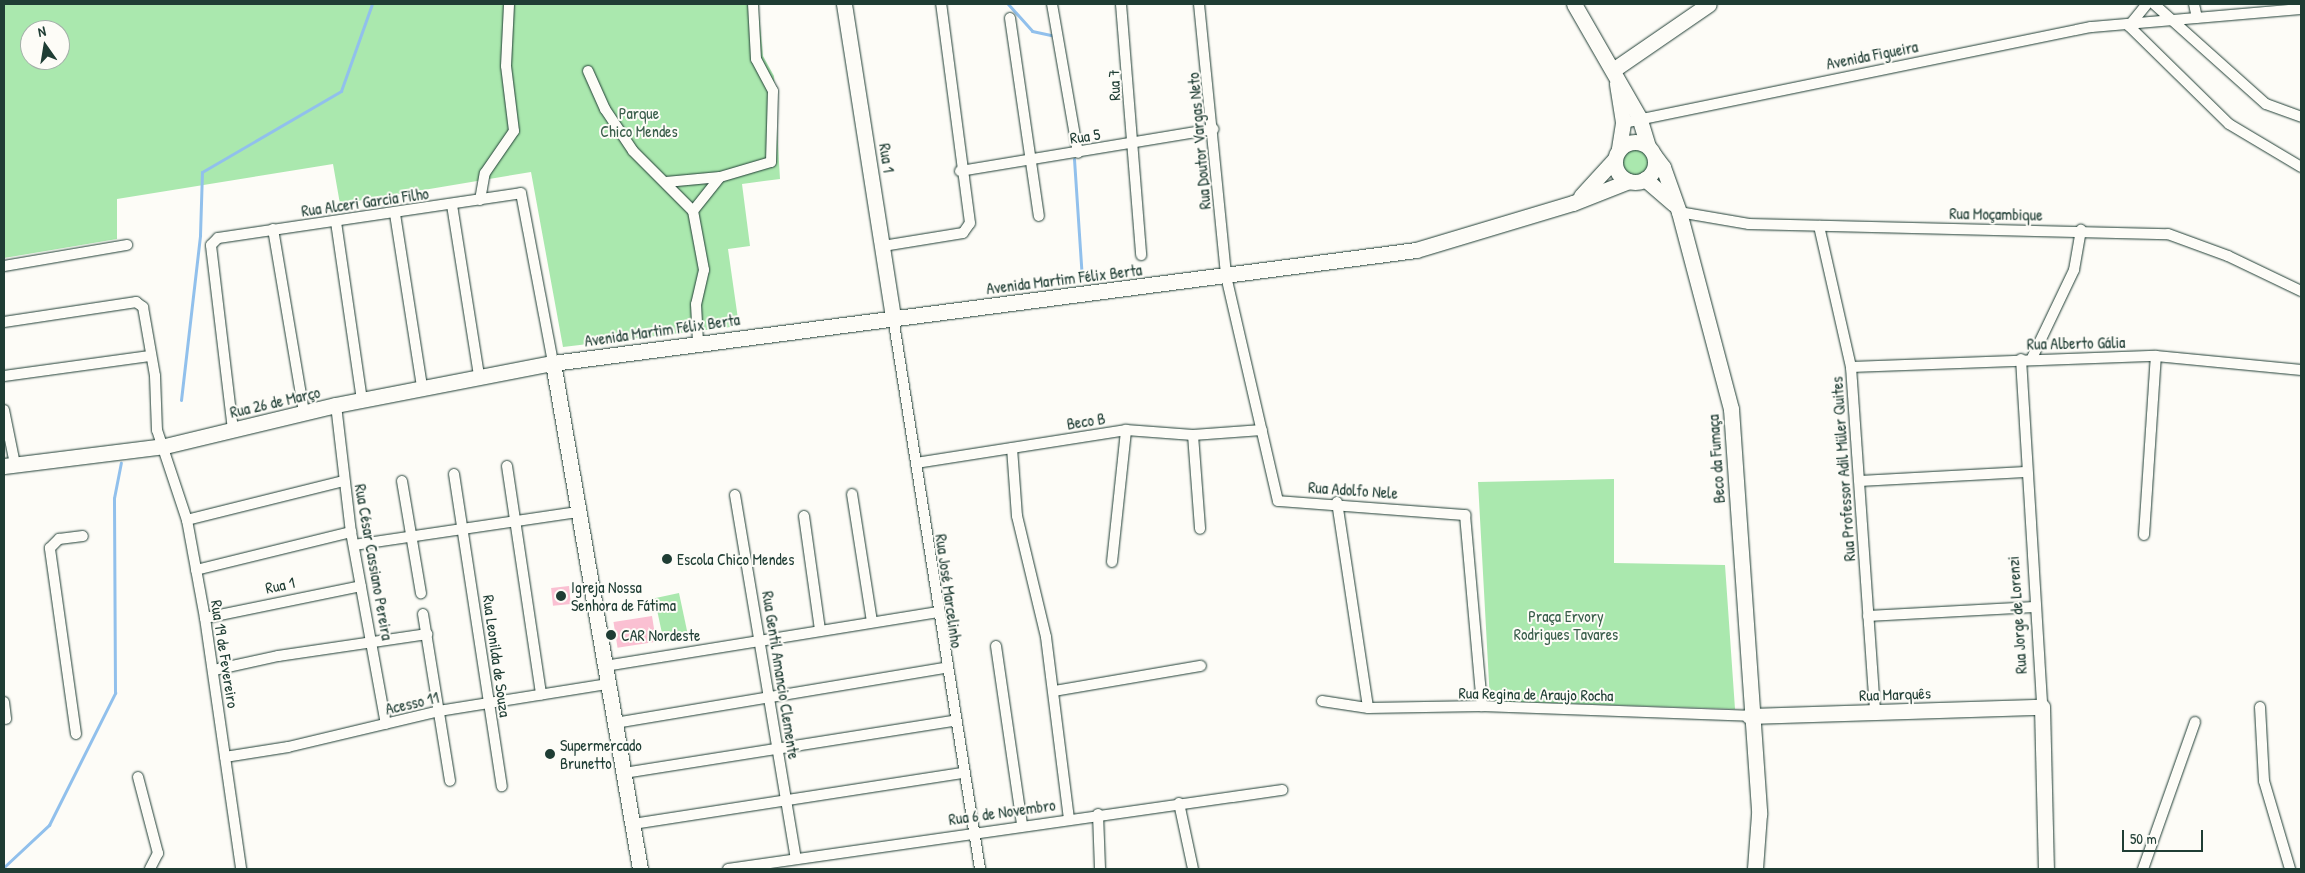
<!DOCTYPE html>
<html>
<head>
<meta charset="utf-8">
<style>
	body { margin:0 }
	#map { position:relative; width:2305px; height:873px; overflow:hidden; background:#fdfcf7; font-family:"Patrick Hand",sans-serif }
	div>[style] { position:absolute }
	.green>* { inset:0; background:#aae8ae; transform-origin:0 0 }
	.round { border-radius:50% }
	.stream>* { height:3px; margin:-1.5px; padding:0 1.5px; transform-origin:1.5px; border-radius:1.5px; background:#91c0ec }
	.building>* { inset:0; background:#fac0d2; transform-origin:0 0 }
	.roads { filter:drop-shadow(0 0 1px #1f3d34) drop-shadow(0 0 1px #1f3d34) }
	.street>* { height:10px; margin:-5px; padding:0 5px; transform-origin:5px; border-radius:5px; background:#fdfcf7 }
	.secondary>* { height:15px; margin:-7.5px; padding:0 7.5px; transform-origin:7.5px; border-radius:7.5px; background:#fdfcf7 }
	.secondary>.ring { margin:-7.5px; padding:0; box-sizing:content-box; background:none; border:15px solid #fdfcf7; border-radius:50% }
	.dots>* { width:14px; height:14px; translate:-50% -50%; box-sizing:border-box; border:2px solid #fdfcf7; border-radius:50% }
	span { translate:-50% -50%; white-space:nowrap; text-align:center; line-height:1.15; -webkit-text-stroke:4px #fdfcf7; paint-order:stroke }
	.street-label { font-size:16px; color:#1f3d34 }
	.park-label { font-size:16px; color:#3b5f4c }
	.poi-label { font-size:16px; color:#1f3d34 }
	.left { translate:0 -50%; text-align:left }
	.frame { position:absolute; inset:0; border:5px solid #1f3d34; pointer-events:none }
	.north { position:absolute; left:20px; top:20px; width:50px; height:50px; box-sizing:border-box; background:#fdfcf7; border:1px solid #a4b0a9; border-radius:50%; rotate:347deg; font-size:14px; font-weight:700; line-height:20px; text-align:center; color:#1f3d34 }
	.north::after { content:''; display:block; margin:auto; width:18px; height:22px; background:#1f3d34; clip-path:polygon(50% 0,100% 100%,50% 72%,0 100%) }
	.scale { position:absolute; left:2122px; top:830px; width:81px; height:22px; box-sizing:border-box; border:2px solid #1f3d34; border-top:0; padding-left:6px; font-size:15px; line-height:18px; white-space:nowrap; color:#1f3d34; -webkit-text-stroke:4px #fdfcf7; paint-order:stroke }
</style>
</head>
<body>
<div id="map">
	<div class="green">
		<div style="clip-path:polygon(evenodd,4px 4px,758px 4px,763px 56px,774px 76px,780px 179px,742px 184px,750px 246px,728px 249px,739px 326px,563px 347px,531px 172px,340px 204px,333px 164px,117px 199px,117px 239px,4px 258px,4px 4px,30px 30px,60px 30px,60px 60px,30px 60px,30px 30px)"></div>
		<div class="round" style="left:1620px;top:149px;width:28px;height:28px"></div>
		<div style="clip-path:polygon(1614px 479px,1614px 563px,1725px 565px,1735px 709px,1490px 701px,1478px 482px)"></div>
		<div style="left:679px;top:593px;width:45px;height:25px;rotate:78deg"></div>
	</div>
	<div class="stream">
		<div style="left:1008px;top:4px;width:36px;rotate:48deg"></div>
		<div style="left:1032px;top:31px;width:25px;rotate:12deg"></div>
		<div style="left:1074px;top:159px;width:119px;rotate:86.2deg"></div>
		<div style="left:181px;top:400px;width:166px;rotate:-83.4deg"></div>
		<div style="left:200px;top:235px;width:63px;rotate:-88.2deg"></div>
		<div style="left:202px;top:172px;width:161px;rotate:-30.2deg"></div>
		<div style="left:341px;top:91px;width:92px;rotate:-70.4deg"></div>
		<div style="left:4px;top:867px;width:62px;rotate:-43deg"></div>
		<div style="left:49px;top:825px;width:148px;rotate:-63.4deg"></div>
		<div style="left:115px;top:693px;width:195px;rotate:-90.3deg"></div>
		<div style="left:114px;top:498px;width:36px;rotate:-79deg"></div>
	</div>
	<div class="building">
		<div style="left:569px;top:586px;width:18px;height:18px;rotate:84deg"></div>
		<div style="left:652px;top:616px;width:26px;height:39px;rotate:81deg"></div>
	</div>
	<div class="roads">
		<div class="street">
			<div style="left:1052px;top:4px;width:151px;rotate:80.1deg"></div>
			<div style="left:1121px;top:4px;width:252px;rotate:85.4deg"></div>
			<div style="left:1199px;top:4px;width:273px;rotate:84.3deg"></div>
			<div style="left:1226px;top:276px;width:231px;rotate:77deg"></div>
			<div style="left:1278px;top:501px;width:188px;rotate:4.3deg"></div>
			<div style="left:1465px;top:515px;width:192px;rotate:84.9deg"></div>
			<div style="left:2154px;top:4px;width:150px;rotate:41.8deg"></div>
			<div style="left:2266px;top:104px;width:37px;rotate:20deg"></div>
			<div style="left:2194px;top:4px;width:14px;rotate:78deg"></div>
			<div style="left:1010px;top:18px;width:200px;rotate:81.7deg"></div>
			<div style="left:2129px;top:26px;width:140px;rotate:44.4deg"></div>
			<div style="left:2229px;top:124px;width:84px;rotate:30.8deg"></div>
			<div style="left:2129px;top:26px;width:28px;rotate:-51deg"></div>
			<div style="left:588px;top:71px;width:42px;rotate:65.9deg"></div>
			<div style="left:605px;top:109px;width:50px;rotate:56.3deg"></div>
			<div style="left:633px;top:151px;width:85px;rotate:45deg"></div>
			<div style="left:693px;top:211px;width:60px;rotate:79.4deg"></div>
			<div style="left:704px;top:270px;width:35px;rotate:103deg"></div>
			<div style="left:696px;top:304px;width:39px;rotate:87deg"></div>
			<div style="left:1623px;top:123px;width:478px;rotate:-11.6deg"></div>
			<div style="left:2091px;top:27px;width:211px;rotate:-4.9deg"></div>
			<div style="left:960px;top:171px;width:257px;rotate:-9.4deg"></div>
			<div style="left:666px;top:182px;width:54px;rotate:-5.3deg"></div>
			<div style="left:720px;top:177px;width:53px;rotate:-16.4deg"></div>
			<div style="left:771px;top:162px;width:71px;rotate:-88.4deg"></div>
			<div style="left:773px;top:91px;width:36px;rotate:-118deg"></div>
			<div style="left:756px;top:59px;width:55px;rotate:-93.1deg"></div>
			<div style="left:480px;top:200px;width:27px;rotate:-80deg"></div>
			<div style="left:485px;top:173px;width:51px;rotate:-55.4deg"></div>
			<div style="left:514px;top:131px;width:65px;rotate:-97deg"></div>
			<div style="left:506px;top:66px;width:62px;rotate:-87.2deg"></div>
			<div style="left:452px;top:205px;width:172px;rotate:81deg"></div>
			<div style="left:693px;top:211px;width:43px;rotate:-51.5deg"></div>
			<div style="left:1679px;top:212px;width:71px;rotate:9.7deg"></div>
			<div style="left:1749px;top:224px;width:419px;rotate:1.4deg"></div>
			<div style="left:2168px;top:234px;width:64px;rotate:20.1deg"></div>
			<div style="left:2228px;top:256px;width:81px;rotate:25.6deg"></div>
			<div style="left:395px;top:214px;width:175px;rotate:81.1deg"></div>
			<div style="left:336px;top:222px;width:180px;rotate:81.7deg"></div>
			<div style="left:1819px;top:226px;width:145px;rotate:77.2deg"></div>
			<div style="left:1851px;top:367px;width:346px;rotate:86deg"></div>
			<div style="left:273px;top:229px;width:187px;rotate:80.4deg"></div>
			<div style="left:883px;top:246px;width:81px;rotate:-9.2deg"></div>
			<div style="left:963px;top:233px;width:12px;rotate:-55deg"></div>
			<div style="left:970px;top:223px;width:221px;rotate:-97.5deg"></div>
			<div style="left:4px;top:266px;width:125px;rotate:-9.7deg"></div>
			<div style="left:893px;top:317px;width:559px;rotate:81.04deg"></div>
			<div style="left:4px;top:322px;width:134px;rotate:-8.6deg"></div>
			<div style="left:136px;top:302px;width:9px;rotate:36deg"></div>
			<div style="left:143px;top:307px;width:70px;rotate:80.1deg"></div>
			<div style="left:155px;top:376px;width:54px;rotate:87.9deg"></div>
			<div style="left:157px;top:430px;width:95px;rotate:71.6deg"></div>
			<div style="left:187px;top:520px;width:100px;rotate:79.6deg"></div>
			<div style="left:205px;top:618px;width:254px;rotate:81.8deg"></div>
			<div style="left:2032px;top:358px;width:98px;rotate:-64.5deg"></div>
			<div style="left:2074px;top:270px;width:41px;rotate:-80.1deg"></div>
			<div style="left:2021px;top:359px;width:349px;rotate:86.5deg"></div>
			<div style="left:1851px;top:367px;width:305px;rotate:-2.1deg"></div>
			<div style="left:2156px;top:356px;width:146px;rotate:5.5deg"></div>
			<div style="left:4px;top:376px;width:147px;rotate:-7.8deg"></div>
			<div style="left:336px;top:405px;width:128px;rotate:83.3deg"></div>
			<div style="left:351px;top:532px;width:195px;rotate:79.7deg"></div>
			<div style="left:4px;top:410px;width:55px;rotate:78.5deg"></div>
			<div style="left:233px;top:430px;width:186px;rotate:-96.8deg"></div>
			<div style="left:211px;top:245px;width:10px;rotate:-45deg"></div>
			<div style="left:218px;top:238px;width:306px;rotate:-8.4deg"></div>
			<div style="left:521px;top:193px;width:173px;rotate:79.3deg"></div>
			<div style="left:1193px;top:435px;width:94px;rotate:85.7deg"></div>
			<div style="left:1012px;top:448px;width:68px;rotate:85.8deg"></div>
			<div style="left:1017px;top:516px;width:124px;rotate:76.5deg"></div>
			<div style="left:1046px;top:637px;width:182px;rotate:82.8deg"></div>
			<div style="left:916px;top:463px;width:213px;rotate:-8.9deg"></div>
			<div style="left:1126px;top:430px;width:67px;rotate:4.3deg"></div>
			<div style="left:1193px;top:435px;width:69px;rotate:-4.1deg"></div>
			<div style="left:507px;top:466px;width:231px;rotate:81.5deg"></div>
			<div style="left:454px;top:474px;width:316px;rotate:81.3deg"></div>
			<div style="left:402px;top:481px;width:114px;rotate:80.4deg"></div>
			<div style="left:1860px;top:481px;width:165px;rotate:-3.1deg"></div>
			<div style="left:852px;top:494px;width:129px;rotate:81.1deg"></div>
			<div style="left:735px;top:495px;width:369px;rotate:80.5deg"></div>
			<div style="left:1337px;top:502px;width:208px;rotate:81.4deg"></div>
			<div style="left:804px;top:516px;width:115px;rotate:82deg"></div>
			<div style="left:187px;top:520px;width:162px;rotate:-14deg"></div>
			<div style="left:2144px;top:535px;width:179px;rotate:-86.2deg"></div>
			<div style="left:354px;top:545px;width:226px;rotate:-8.4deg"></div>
			<div style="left:1112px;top:562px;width:133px;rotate:-83.9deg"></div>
			<div style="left:196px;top:570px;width:160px;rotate:-13.8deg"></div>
			<div style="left:423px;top:614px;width:169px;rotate:80.8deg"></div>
			<div style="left:1868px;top:616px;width:166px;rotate:-3.1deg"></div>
			<div style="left:205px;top:618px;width:159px;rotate:-11.6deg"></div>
			<div style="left:996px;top:646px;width:180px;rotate:81.7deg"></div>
			<div style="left:605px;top:666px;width:336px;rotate:-9.2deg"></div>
			<div style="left:214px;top:670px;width:66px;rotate:-12.3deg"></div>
			<div style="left:278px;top:656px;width:151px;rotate:-8.4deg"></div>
			<div style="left:1054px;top:691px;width:149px;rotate:-9.7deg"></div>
			<div style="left:1322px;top:701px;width:47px;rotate:8.7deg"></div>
			<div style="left:1368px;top:708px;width:114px;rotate:-1deg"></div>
			<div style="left:1482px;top:706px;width:267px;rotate:2.1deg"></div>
			<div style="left:4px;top:702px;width:17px;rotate:83deg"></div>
			<div style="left:2260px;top:707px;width:74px;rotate:86.9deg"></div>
			<div style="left:2264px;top:781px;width:92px;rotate:73.5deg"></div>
			<div style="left:615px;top:723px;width:335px;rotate:-9.5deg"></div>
			<div style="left:76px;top:734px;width:188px;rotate:-98deg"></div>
			<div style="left:50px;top:548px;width:13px;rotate:-45deg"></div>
			<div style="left:59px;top:539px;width:24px;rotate:-7deg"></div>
			<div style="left:225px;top:757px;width:64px;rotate:-9deg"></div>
			<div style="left:288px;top:747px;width:155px;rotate:-13.4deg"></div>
			<div style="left:439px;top:711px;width:171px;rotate:-9.1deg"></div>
			<div style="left:624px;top:773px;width:334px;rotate:-9deg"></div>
			<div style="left:138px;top:777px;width:79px;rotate:75.3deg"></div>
			<div style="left:158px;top:853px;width:18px;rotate:117deg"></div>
			<div style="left:1179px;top:803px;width:67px;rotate:78deg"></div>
			<div style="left:1098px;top:814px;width:55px;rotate:87.9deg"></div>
			<div style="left:633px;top:824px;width:333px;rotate:-8.8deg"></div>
			<div style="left:728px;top:869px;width:560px;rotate:-8.12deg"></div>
			<div style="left:2143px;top:869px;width:156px;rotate:-70.5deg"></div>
		</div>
		<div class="secondary">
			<div style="left:844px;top:4px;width:317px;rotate:81.1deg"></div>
			<div style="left:1574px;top:4px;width:130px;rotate:60.1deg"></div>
			<div style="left:1639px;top:117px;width:30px;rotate:73deg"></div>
			<div style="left:1613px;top:70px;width:116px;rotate:-34.5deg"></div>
			<div style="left:1617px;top:84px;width:39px;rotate:81deg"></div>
			<div style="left:1623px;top:123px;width:26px;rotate:99deg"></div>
			<div class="ring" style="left:1615px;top:142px;width:25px;height:25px"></div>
			<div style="left:1654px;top:155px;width:15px;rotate:53deg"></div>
			<div style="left:1663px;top:167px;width:48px;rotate:70.4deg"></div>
			<div style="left:1679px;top:212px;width:204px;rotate:75.2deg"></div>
			<div style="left:1731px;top:409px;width:406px;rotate:86deg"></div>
			<div style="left:1759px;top:814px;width:55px;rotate:94.2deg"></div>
			<div style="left:1645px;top:179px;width:38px;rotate:41deg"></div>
			<div style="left:1581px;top:196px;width:50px;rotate:-47.4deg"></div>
			<div style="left:553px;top:363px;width:513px;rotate:80.24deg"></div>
			<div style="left:4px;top:466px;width:162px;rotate:-7.1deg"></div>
			<div style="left:165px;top:446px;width:176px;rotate:-13.5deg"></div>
			<div style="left:336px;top:405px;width:221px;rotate:-11deg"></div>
			<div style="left:553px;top:363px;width:870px;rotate:-7.46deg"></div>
			<div style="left:1416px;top:250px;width:164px;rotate:-16.7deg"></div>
			<div style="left:1573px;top:203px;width:60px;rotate:-21.4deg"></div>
			<div style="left:1749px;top:716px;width:293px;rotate:-1.8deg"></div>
			<div style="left:2042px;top:707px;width:162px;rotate:88.6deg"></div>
		</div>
	</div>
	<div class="dots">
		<div style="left:667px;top:559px;background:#1f3d34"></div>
		<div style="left:561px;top:596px;background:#1f3d34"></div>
		<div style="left:611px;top:635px;background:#1f3d34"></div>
		<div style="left:550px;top:754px;background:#1f3d34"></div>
	</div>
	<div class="street-label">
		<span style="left:1872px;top:55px;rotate:-11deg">Avenida Figueira</span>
		<span style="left:1114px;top:85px;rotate:-92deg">Rua 7</span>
		<span style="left:1085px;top:136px;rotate:-8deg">Rua 5</span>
		<span style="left:1199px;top:141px;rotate:-95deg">Rua Doutor Vargas Neto</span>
		<span style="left:887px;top:158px;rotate:81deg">Rua 1</span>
		<span style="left:365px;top:202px;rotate:-8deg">Rua Alceri Garcia Filho</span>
		<span style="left:1996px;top:214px;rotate:1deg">Rua Moçambique</span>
		<span style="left:1064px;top:279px;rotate:-7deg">Avenida Martim Félix Berta</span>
		<span style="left:662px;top:330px;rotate:-8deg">Avenida Martim Félix Berta</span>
		<span style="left:2076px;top:343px;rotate:-1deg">Rua Alberto Gália</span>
		<span style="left:275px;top:402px;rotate:-13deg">Rua 26 de Março</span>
		<span style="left:1086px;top:421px;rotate:-9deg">Beco B</span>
		<span style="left:1716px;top:459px;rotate:-94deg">Beco da Fumaça</span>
		<span style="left:1843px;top:469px;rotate:-94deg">Rua Professor Adil Müler Quites</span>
		<span style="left:1353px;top:490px;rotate:4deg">Rua Adolfo Nele</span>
		<span style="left:374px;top:562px;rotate:80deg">Rua César Cassiano Pereira</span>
		<span style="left:280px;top:585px;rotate:-12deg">Rua 1</span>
		<span style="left:949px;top:591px;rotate:82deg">Rua José Marcelinho</span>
		<span style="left:2017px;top:615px;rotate:-94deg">Rua Jorge de Lorenzi</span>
		<span style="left:225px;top:654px;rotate:81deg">Rua 19 de Fevereiro</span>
		<span style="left:497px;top:656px;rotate:82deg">Rua Leonilda de Souza</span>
		<span style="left:781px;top:675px;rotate:81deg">Rua Gentil Amancio Clemente</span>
		<span style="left:1536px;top:694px;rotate:1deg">Rua Regina de Araujo Rocha</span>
		<span style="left:1895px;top:694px;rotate:-2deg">Rua Marquês</span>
		<span style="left:412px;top:703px;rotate:-13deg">Acesso 11</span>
		<span style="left:1002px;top:812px;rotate:-8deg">Rua 6 de Novembro</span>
	</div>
	<div class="park-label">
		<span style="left:639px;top:122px">Parque<br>Chico Mendes</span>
		<span style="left:1566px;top:625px">Praça Ervory<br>Rodrigues Tavares</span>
	</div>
	<div class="poi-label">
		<span class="left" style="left:677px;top:559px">Escola Chico Mendes</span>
		<span class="left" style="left:571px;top:596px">Igreja Nossa<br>Senhora de Fátima</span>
		<span class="left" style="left:621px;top:635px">CAR Nordeste</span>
		<span class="left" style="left:560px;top:754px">Supermercado<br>Brunetto</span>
	</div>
	<div class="frame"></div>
	<div class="north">N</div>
	<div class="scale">50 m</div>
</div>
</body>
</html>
